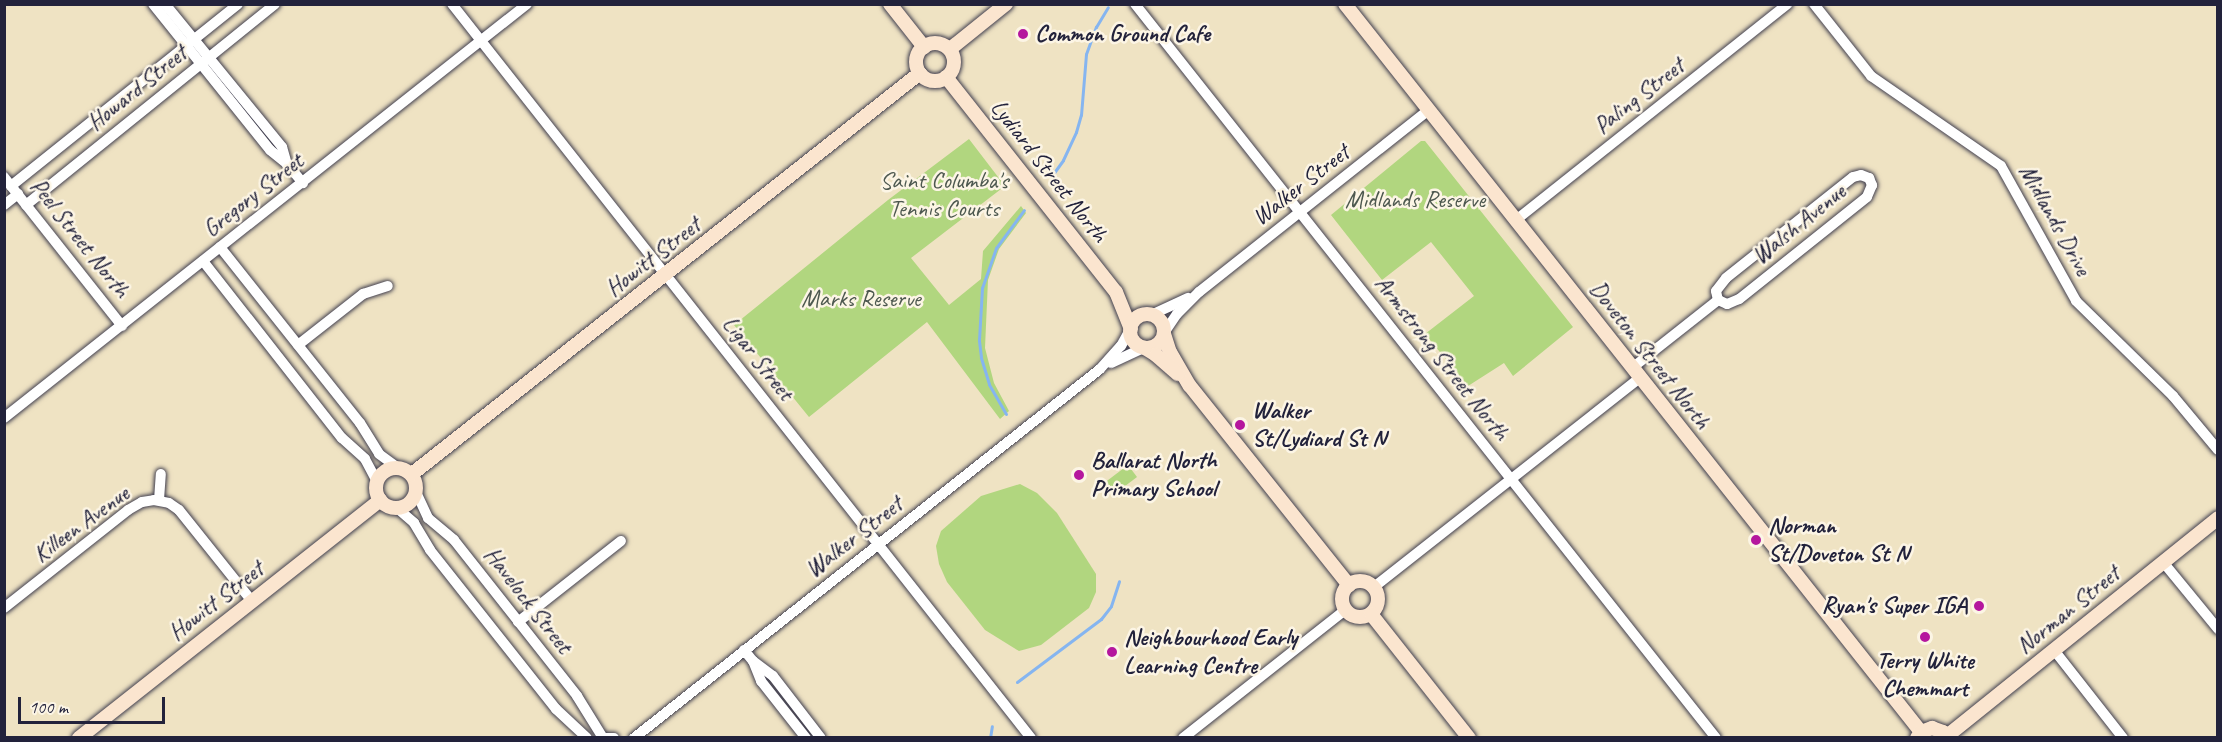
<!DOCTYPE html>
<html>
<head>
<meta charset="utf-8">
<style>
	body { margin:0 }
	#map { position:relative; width:2222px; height:742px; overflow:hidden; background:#efe3c3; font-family:Caveat,sans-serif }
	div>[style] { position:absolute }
	.green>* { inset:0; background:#b1d67f; transform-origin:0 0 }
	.stream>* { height:3px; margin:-1.5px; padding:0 1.5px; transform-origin:1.5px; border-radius:1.5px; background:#85b5f0 }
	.roads { filter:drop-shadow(0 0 2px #413f4f) drop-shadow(0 0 2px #413f4f) }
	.street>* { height:10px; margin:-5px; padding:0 5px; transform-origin:5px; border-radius:5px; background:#fff }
	.secondary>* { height:14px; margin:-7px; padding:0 7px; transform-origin:7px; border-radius:7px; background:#fbe5cf }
	.secondary>.ring { margin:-7px; padding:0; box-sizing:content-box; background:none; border:14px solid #fbe5cf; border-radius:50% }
	.dots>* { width:16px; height:16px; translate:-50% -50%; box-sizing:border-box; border:3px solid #fcf5e5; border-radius:50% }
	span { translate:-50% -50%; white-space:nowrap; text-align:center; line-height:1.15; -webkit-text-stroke:5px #fcf5e5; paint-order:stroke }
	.poi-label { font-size:24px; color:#22223b; font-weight:700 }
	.left { translate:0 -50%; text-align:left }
	.right { translate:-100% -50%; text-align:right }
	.street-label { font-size:24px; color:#22223b }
	.park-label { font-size:24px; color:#4d584f }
	.frame { position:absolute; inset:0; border:6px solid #22223b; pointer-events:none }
	.scale { position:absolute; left:18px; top:697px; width:147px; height:27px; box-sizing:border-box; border:3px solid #22223b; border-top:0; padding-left:8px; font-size:18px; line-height:21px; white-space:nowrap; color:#22223b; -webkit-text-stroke:4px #fcf5e5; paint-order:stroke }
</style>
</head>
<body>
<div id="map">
	<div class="green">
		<div style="clip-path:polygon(969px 139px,1005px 186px,911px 258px,949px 305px,981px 279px,983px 251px,1021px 206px,1026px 213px,999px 249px,988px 280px,985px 348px,994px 383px,1009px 411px,1000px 419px,927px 322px,809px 417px,734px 325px,888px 200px)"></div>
		<div style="clip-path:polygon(1421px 141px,1425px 141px,1573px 327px,1513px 376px,1504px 363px,1468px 386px,1425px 334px,1474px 296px,1431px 242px,1382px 280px,1331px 215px)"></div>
		<div style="left:1128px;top:465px;width:15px;height:29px;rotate:53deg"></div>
		<div style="clip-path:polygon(1020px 484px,1037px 493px,1057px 513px,1096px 574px,1096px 592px,1089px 608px,1041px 645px,1019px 651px,985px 630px,947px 582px,939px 564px,936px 546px,941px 531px,981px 496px)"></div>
	</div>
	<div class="stream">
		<div style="left:1053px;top:174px;width:17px;rotate:-54deg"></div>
		<div style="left:1063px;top:160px;width:31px;rotate:-65deg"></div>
		<div style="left:1076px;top:132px;width:18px;rotate:-74deg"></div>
		<div style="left:1081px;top:115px;width:61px;rotate:-85.3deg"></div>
		<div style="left:1086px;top:54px;width:29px;rotate:-70deg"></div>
		<div style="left:1096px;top:27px;width:23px;rotate:-59deg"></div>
		<div style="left:1006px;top:414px;width:34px;rotate:-120deg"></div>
		<div style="left:989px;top:384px;width:28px;rotate:-107deg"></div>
		<div style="left:981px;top:357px;width:17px;rotate:-97deg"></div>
		<div style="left:979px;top:340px;width:52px;rotate:-86.7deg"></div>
		<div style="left:982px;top:288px;width:42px;rotate:-70.7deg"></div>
		<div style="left:996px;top:248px;width:47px;rotate:-53.6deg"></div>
		<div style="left:1017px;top:682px;width:105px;rotate:-36.9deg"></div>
		<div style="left:1101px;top:619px;width:16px;rotate:-52deg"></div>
		<div style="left:1111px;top:606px;width:26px;rotate:-72deg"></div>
		<div style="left:990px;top:738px;width:12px;rotate:-81deg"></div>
	</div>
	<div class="roads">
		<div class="street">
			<div style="left:153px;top:4px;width:187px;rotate:51.3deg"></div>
			<div style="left:270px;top:150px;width:22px;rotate:39deg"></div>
			<div style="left:287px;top:164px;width:25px;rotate:50deg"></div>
			<div style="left:165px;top:4px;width:185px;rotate:50.7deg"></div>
			<div style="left:282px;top:147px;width:18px;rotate:74deg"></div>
			<div style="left:452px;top:4px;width:935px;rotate:51.73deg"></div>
			<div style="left:1135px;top:4px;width:936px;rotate:51.64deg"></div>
			<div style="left:1814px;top:4px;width:92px;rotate:51.6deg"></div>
			<div style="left:1871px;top:76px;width:158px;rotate:34.7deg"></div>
			<div style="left:2001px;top:166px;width:154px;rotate:60.9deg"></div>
			<div style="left:2076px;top:301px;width:136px;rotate:44.4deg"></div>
			<div style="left:2173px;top:396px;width:70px;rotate:50.2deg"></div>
			<div style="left:1861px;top:175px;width:9px;rotate:21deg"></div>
			<div style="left:1869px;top:178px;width:8px;rotate:67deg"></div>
			<div style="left:1872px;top:185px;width:13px;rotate:113deg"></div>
			<div style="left:1867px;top:197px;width:164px;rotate:141.4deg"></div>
			<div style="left:1739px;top:299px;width:13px;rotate:157deg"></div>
			<div style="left:1727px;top:304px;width:10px;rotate:-156deg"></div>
			<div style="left:1718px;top:300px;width:9px;rotate:-103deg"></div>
			<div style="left:1716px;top:291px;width:16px;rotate:-52deg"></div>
			<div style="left:1726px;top:278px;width:162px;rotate:-38.5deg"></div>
			<div style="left:1853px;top:177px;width:8px;rotate:-14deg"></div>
			<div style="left:4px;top:177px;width:190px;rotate:51.6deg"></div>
			<div style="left:11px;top:186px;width:291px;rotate:-38.7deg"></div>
			<div style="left:4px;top:205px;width:18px;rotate:-38deg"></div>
			<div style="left:26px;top:205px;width:320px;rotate:-38.9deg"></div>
			<div style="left:1516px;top:220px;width:347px;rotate:-38.5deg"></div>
			<div style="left:220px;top:247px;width:225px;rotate:51.5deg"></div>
			<div style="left:360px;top:423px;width:36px;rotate:58deg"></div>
			<div style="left:379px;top:454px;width:22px;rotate:36deg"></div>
			<div style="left:203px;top:261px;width:225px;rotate:51.9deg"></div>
			<div style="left:342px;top:438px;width:31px;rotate:42deg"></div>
			<div style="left:365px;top:459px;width:26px;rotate:62deg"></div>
			<div style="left:1151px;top:315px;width:41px;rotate:-24.7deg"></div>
			<div style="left:1164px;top:333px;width:23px;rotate:-56deg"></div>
			<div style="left:1177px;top:314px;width:31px;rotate:-45deg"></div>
			<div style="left:1199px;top:292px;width:293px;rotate:-38.4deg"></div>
			<div style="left:298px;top:345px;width:83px;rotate:-38.1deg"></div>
			<div style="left:363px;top:294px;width:26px;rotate:-18deg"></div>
			<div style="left:1111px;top:363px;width:35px;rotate:-25deg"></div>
			<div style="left:1632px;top:368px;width:110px;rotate:-38.3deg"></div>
			<div style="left:4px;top:418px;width:667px;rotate:-38.36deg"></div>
			<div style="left:416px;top:492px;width:29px;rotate:65deg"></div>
			<div style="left:428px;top:518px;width:34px;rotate:40deg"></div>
			<div style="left:454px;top:540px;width:199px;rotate:51.7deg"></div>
			<div style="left:577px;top:696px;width:49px;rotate:58.2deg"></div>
			<div style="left:159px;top:500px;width:26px;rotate:-86deg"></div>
			<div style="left:397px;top:508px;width:23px;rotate:41deg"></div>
			<div style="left:414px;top:523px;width:31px;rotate:59deg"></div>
			<div style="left:430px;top:550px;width:203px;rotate:51.6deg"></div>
			<div style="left:556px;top:709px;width:42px;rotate:43.1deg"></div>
			<div style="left:2163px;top:562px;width:87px;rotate:50.6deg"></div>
			<div style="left:1374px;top:587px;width:338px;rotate:-38.2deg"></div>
			<div style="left:4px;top:608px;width:158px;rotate:-38.3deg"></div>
			<div style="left:128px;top:510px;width:16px;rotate:-30deg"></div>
			<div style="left:142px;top:502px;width:12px;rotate:-9deg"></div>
			<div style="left:154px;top:500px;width:15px;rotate:11deg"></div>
			<div style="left:169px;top:503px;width:12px;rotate:35deg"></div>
			<div style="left:179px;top:510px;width:117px;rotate:51.3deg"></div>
			<div style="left:518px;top:622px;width:131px;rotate:-38.2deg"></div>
			<div style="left:744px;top:650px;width:14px;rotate:51deg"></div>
			<div style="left:753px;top:661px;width:25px;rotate:37deg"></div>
			<div style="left:773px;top:676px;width:78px;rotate:52.3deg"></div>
			<div style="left:2054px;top:650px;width:112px;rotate:51.9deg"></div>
			<div style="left:753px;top:661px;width:22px;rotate:68deg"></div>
			<div style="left:761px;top:681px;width:73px;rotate:51.7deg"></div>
			<div style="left:605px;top:738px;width:9px"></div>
			<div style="left:634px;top:738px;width:594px;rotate:-38.37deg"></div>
			<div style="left:1100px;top:369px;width:31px;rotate:-48deg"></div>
			<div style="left:1121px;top:346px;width:18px;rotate:-61deg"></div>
			<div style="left:1183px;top:738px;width:206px;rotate:-38.3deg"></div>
		</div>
		<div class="secondary">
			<div style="left:890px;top:4px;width:55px;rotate:51.7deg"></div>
			<div style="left:1345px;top:4px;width:928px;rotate:51.65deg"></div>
			<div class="ring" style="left:916px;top:43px;width:24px;height:24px"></div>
			<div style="left:950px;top:49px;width:72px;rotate:-38.8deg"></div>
			<div style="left:946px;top:77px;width:274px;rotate:51.7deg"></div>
			<div style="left:1116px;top:292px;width:40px;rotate:68deg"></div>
			<div class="ring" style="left:1130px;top:314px;width:20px;height:20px"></div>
			<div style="left:1164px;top:334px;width:19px;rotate:72deg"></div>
			<div style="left:1170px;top:352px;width:39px;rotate:60deg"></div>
			<div style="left:1190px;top:386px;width:255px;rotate:51.4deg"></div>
			<div style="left:1145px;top:348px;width:13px;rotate:32deg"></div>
			<div style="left:1156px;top:355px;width:29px;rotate:41deg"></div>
			<div class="ring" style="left:376px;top:468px;width:26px;height:26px"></div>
			<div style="left:412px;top:474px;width:647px;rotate:-38.29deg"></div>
			<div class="ring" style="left:1342px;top:581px;width:22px;height:22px"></div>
			<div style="left:1371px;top:614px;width:158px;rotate:51.7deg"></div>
			<div style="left:1947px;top:736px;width:348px;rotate:-38.8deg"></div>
			<div style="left:79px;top:738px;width:384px;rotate:-38.3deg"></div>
			<div style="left:1917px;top:738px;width:7px;rotate:-56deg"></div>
			<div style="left:1921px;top:732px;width:12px;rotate:-20deg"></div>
			<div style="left:1932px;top:728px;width:12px;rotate:20deg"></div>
			<div style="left:1943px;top:732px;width:7px;rotate:56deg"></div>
		</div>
	</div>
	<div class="dots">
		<div style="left:1023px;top:34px;background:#b5179e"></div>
		<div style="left:1240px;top:425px;background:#b5179e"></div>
		<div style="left:1079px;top:475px;background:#b5179e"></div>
		<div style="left:1756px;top:540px;background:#b5179e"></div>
		<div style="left:1979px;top:606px;background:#b5179e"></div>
		<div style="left:1925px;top:637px;background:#b5179e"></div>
		<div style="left:1112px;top:652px;background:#b5179e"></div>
	</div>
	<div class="poi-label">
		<span class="left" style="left:1035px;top:34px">Common Ground Cafe</span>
		<span class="left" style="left:1252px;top:425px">Walker<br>St/Lydiard St N</span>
		<span class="left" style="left:1091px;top:475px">Ballarat North<br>Primary School</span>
		<span class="left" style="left:1768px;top:540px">Norman<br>St/Doveton St N</span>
		<span class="right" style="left:1967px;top:606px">Ryan's Super IGA</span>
		<span class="left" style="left:1124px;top:652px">Neighbourhood Early<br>Learning Centre</span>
		<span style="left:1925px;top:675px">Terry White<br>Chemmart</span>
	</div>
	<div class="street-label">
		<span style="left:137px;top:88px;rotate:-39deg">Howard Street</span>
		<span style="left:1639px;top:96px;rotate:-38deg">Paling Street</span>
		<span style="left:1049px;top:171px;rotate:52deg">Lydiard Street North</span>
		<span style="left:1301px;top:185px;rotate:-38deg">Walker Street</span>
		<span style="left:253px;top:195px;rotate:-38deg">Gregory Street</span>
		<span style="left:2055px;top:220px;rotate:61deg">Midlands Drive</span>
		<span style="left:1799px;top:224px;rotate:-39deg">Walsh Avenue</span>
		<span style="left:80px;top:238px;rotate:52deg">Peel Street North</span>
		<span style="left:653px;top:257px;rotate:-38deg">Howitt Street</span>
		<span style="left:1650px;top:355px;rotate:52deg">Doveton Street North</span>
		<span style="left:758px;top:358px;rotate:52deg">Ligar Street</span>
		<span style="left:1442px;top:358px;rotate:52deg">Armstrong Street North</span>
		<span style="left:81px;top:524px;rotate:-36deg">Killeen Avenue</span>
		<span style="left:854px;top:537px;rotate:-38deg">Walker Street</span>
		<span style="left:528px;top:600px;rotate:52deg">Havelock Street</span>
		<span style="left:216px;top:601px;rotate:-38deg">Howitt Street</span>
		<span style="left:2068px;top:610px;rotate:-39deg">Norman Street</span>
	</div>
	<div class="park-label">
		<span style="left:944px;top:195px">Saint Columba's<br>Tennis Courts</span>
		<span style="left:1415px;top:200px">Midlands Reserve</span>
		<span style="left:861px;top:299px">Marks Reserve</span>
	</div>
	<div class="frame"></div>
	<div class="scale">100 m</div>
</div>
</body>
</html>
